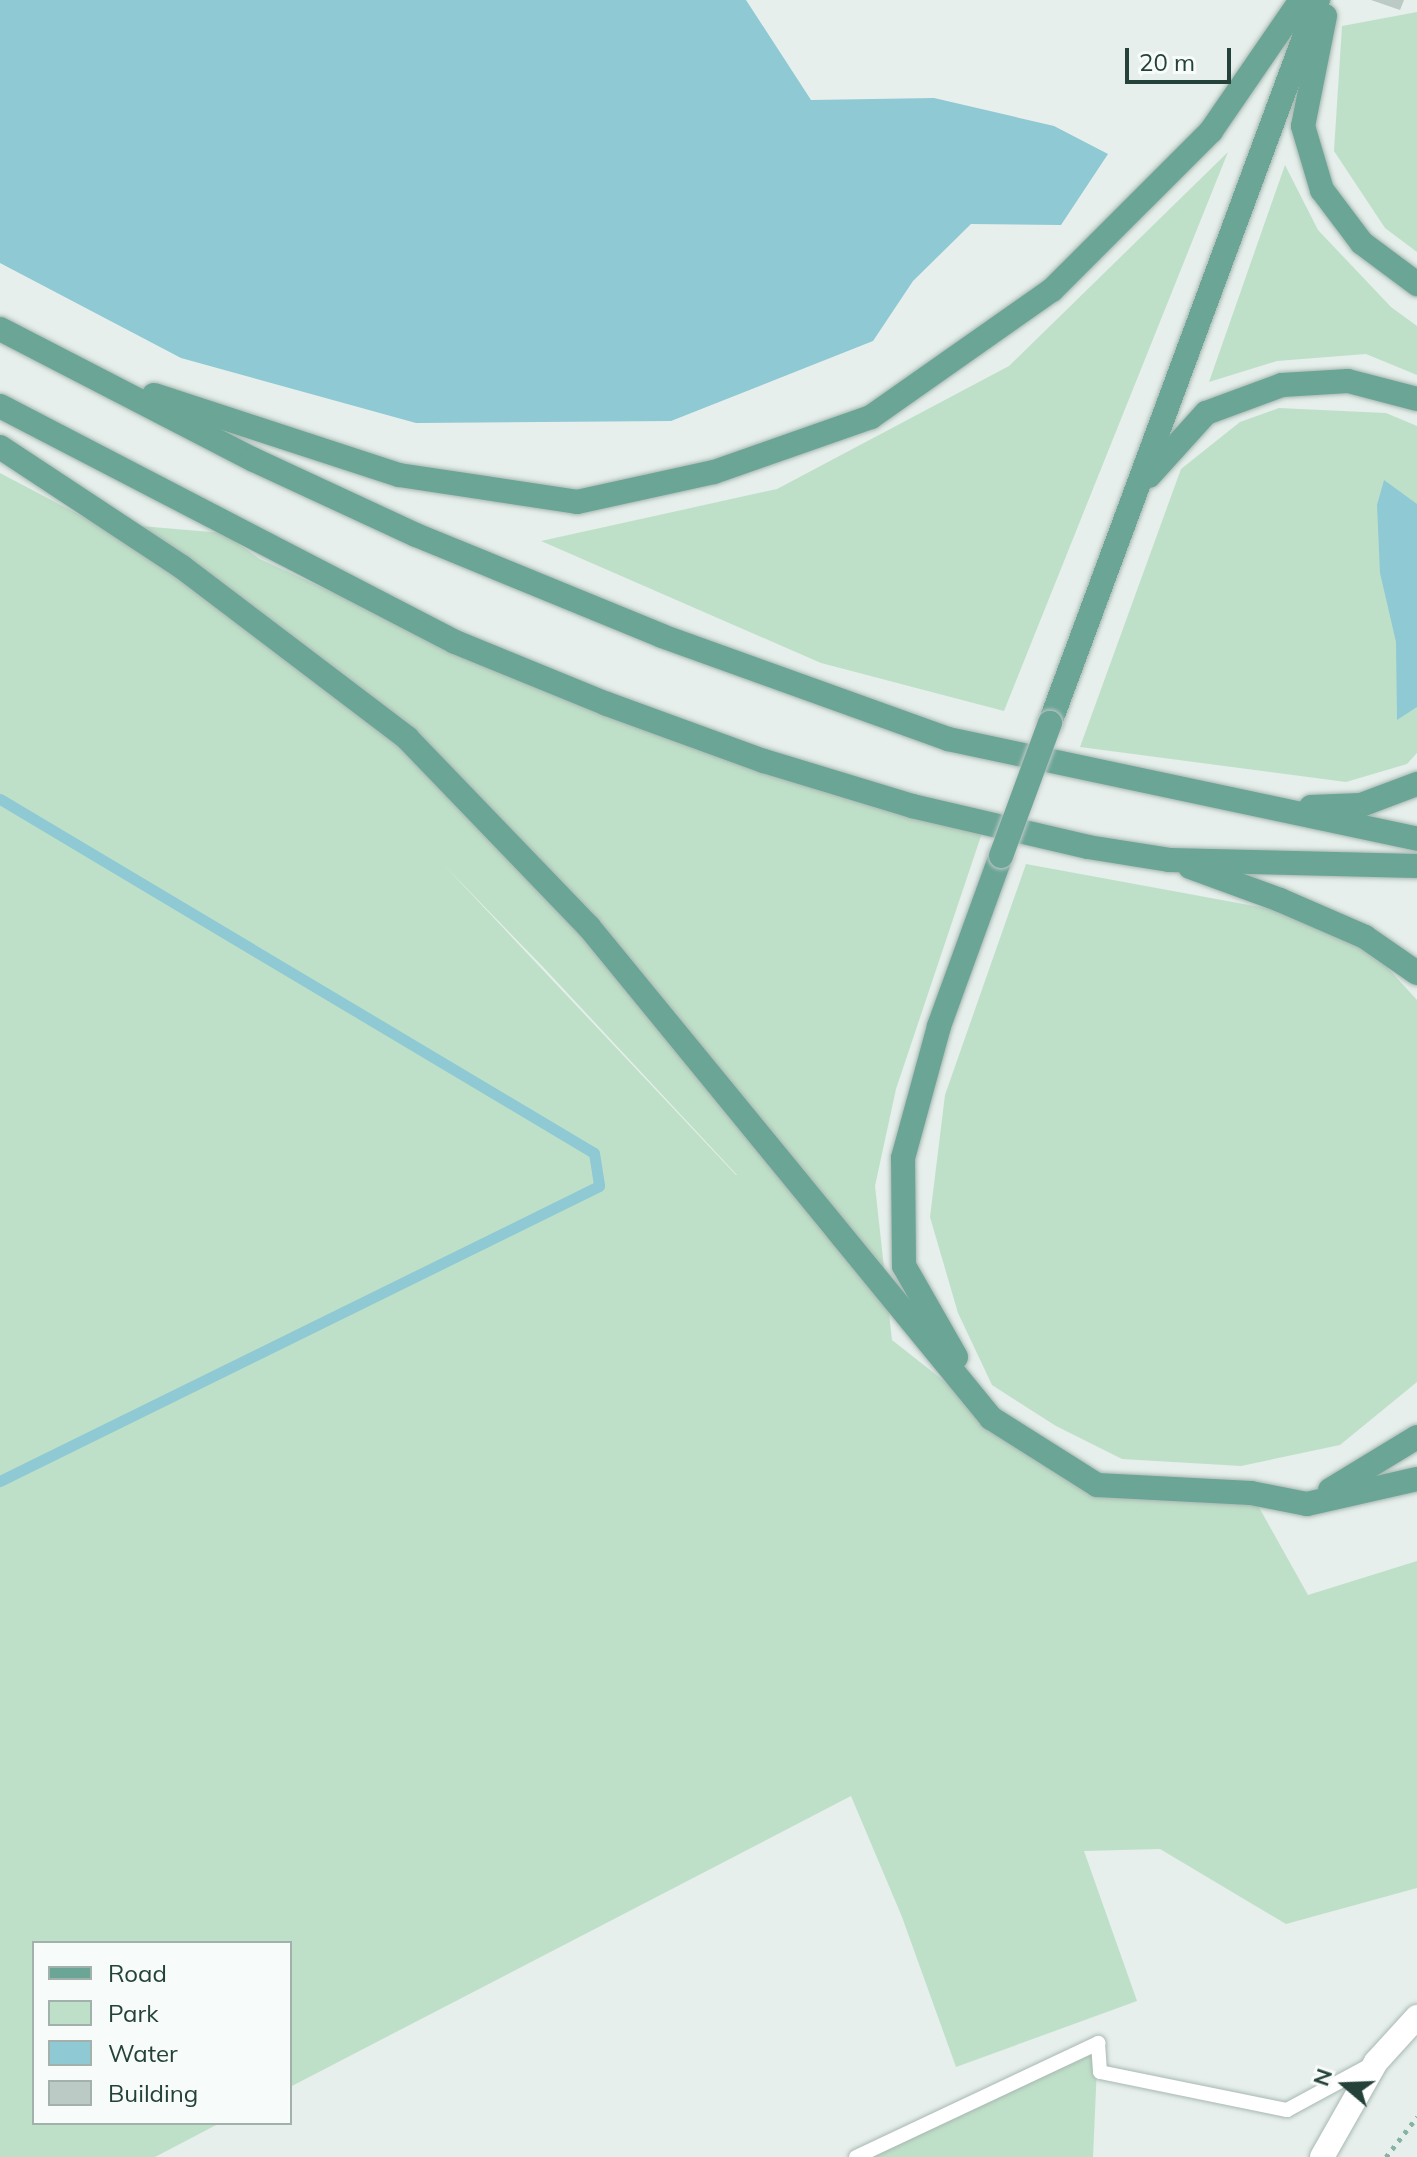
<!DOCTYPE html>
<html>
<head>
<meta charset="utf-8">
<style>
	body { margin:0 }
	#map { position:relative; width:1417px; height:2157px; overflow:hidden; background:#e6efeb; font-family:Mulish,sans-serif }
	div>[style] { position:absolute }
	.green>* { inset:0; background:#bfe0c8 }
	.water>* { inset:0; background:#8ec9d4 }
	.stream>* { height:11px; margin:-5.5px; padding:0 5.5px; transform-origin:5.5px; border-radius:5.5px; background:#8ec9d4 }
	.building>* { inset:0; background:#bbcac4 }
	.path>* { height:5px; margin-top:-2.5px; transform-origin:0; background:repeating-linear-gradient(90deg,#86b3a5 0 4px,transparent 0 10px) }
	.roads { filter:drop-shadow(0 0 2px #a8b8b2) drop-shadow(0 0 2px #a8b8b2) }
	.lane>* { height:14px; margin:-7px; padding:0 7px; transform-origin:7px; border-radius:7px; background:#fff }
	.street>* { height:24px; margin:-12px; padding:0 12px; transform-origin:12px; border-radius:12px; background:#fff }
	.primary>* { height:24px; margin:-12px; padding:0 12px; transform-origin:12px; border-radius:12px; background:#6aa596 }
	.bridges { filter:drop-shadow(0 0 2px #c2cac8) drop-shadow(0 0 2px #c2cac8) }
	.primary-bridge>* { height:24px; margin:-12px; padding:0 12px; transform-origin:12px; border-radius:12px; background:#6aa596 }
	span { translate:-50% -50%; white-space:nowrap; text-align:center; line-height:1.15; -webkit-text-stroke:7px #f7fbf9; paint-order:stroke }
	.legend { position:absolute; left:32px; top:1941px; width:260px; height:184px; box-sizing:border-box; background:#f7fbf9; border:2px solid #a3b1ad; margin:0; padding:10px 14px; list-style:none; font-size:24px; color:#24423a }
	.legend li { display:flex; align-items:center; gap:16px; height:40px }
	.legend b { width:40px; border:2px solid #a3b1ad }
	.north { position:absolute; left:1305px; top:2045px; width:80px; height:80px; -webkit-text-stroke:6px #f7fbf9; paint-order:stroke; rotate:289deg; font-size:22px; font-weight:700; line-height:32px; text-align:center; color:#24423a }
	.north::after { content:''; display:block; margin:auto; width:28px; height:36px; background:#24423a; clip-path:polygon(50% 0,100% 100%,50% 72%,0 100%) }
	.scale { position:absolute; left:1125px; top:48px; width:106px; height:36px; box-sizing:border-box; border:4px solid #24423a; border-top:0; padding-left:10px; font-size:24px; line-height:28px; white-space:nowrap; color:#24423a; -webkit-text-stroke:6px #f7fbf9; paint-order:stroke }
</style>
</head>
<body>
<div id="map">
	<div class="green">
		<div style="clip-path:polygon(1417px 12px,1417px 252px,1385px 228px,1334px 151px,1342px 26px)"></div>
		<div style="clip-path:polygon(1228px 152px,1004px 711px,821px 663px,541px 541px,777px 489px,1009px 366px)"></div>
		<div style="clip-path:polygon(1285px 165px,1318px 230px,1391px 307px,1417px 326px,1417px 375px,1366px 354px,1277px 361px,1209px 382px)"></div>
		<div style="clip-path:polygon(1279px 408px,1386px 413px,1417px 426px,1417px 753px,1407px 764px,1346px 782px,1080px 747px,1181px 469px,1240px 422px)"></div>
		<div style="clip-path:polygon(evenodd,0 473px,93px 522px,223px 533px,260px 559px,488px 664px,983px 830px,896px 1089px,875px 1186px,892px 1340px,991px 1418px,1097px 1485px,1251px 1493px,1308px 1595px,1417px 1561px,1417px 1888px,1286px 1924px,1160px 1849px,1084px 1851px,1137px 2001px,956px 2067px,902px 1917px,851px 1796px,290px 2087px,290px 1943px,34px 1943px,34px 2123px,220px 2123px,155px 2157px,0 2157px,0 473px,444px 865px,543px 967px,737px 1175px,736px 1175px,444px 865px)"></div>
		<div style="clip-path:polygon(1026px 864px,1309px 916px,1365px 943px,1417px 1000px,1417px 1382px,1340px 1445px,1241px 1466px,1122px 1459px,1056px 1426px,992px 1385px,958px 1313px,930px 1217px,945px 1095px)"></div>
		<div style="clip-path:polygon(1098px 2043px,1093px 2157px,856px 2157px)"></div>
	</div>
	<div class="water">
		<div style="clip-path:polygon(0 0,746px 0,811px 100px,934px 98px,1054px 126px,1108px 154px,1061px 225px,971px 224px,913px 281px,873px 341px,671px 421px,416px 423px,181px 358px,0 263px)"></div>
		<div style="clip-path:polygon(1384px 480px,1417px 504px,1417px 707px,1397px 720px,1396px 642px,1380px 573px,1377px 505px)"></div>
	</div>
	<div class="stream">
		<div style="left:0;top:799px;width:691px;rotate:30.79deg"></div>
		<div style="left:594px;top:1153px;width:33px;rotate:81deg"></div>
		<div style="left:599px;top:1186px;width:668px;rotate:153.78deg"></div>
	</div>
	<div class="building">
		<div style="clip-path:polygon(1371px 0,1404px 0,1400px 10px)"></div>
	</div>
	<div class="path">
		<div style="left:1386px;top:2157px;width:51px;rotate:-52.2deg"></div>
	</div>
	<div class="roads">
		<div class="lane">
			<div style="left:856px;top:2157px;width:268px;rotate:-25.2deg"></div>
			<div style="left:1098px;top:2043px;width:29px;rotate:86deg"></div>
			<div style="left:1100px;top:2072px;width:191px;rotate:11.5deg"></div>
			<div style="left:1287px;top:2110px;width:97px;rotate:-28.4deg"></div>
		</div>
		<div class="street">
			<div style="left:1322px;top:2157px;width:109px;rotate:-60.4deg"></div>
			<div style="left:1376px;top:2062px;width:61px;rotate:-47.7deg"></div>
		</div>
		<div class="primary">
			<div style="left:1325px;top:16px;width:112px;rotate:101.3deg"></div>
			<div style="left:1303px;top:126px;width:67px;rotate:73.5deg"></div>
			<div style="left:1322px;top:190px;width:66px;rotate:53deg"></div>
			<div style="left:1362px;top:243px;width:69px;rotate:36.7deg"></div>
			<div style="left:0;top:329px;width:284px;rotate:27.3deg"></div>
			<div style="left:252px;top:459px;width:181px;rotate:24.9deg"></div>
			<div style="left:416px;top:535px;width:266px;rotate:22.3deg"></div>
			<div style="left:662px;top:636px;width:304px;rotate:19.8deg"></div>
			<div style="left:948px;top:739px;width:480px;rotate:12deg"></div>
			<div style="left:154px;top:395px;width:258px;rotate:18.1deg"></div>
			<div style="left:399px;top:475px;width:180px;rotate:8.6deg"></div>
			<div style="left:577px;top:502px;width:140px;rotate:-12.4deg"></div>
			<div style="left:714px;top:472px;width:166px;rotate:-19.3deg"></div>
			<div style="left:871px;top:417px;width:221px;rotate:-35.1deg"></div>
			<div style="left:1052px;top:290px;width:225px;rotate:-45deg"></div>
			<div style="left:1211px;top:131px;width:159px;rotate:-55.5deg"></div>
			<div style="left:0;top:406px;width:513px;rotate:27.41deg"></div>
			<div style="left:455px;top:642px;width:164px;rotate:22.2deg"></div>
			<div style="left:607px;top:704px;width:167px;rotate:20deg"></div>
			<div style="left:764px;top:761px;width:155px;rotate:16.9deg"></div>
			<div style="left:912px;top:806px;width:181px;rotate:13.1deg"></div>
			<div style="left:1088px;top:847px;width:82px;rotate:9.1deg"></div>
			<div style="left:1169px;top:860px;width:248px;rotate:1.4deg"></div>
			<div style="left:0;top:447px;width:218px;rotate:33.4deg"></div>
			<div style="left:182px;top:567px;width:283px;rotate:37.2deg"></div>
			<div style="left:407px;top:738px;width:262px;rotate:46.1deg"></div>
			<div style="left:589px;top:927px;width:635px;rotate:50.69deg"></div>
			<div style="left:991px;top:1418px;width:125px;rotate:32.3deg"></div>
			<div style="left:1097px;top:1485px;width:154px;rotate:3deg"></div>
			<div style="left:1251px;top:1493px;width:57px;rotate:11.1deg"></div>
			<div style="left:1307px;top:1504px;width:113px;rotate:-12.8deg"></div>
			<div style="left:1149px;top:476px;width:85px;rotate:-47.9deg"></div>
			<div style="left:1206px;top:413px;width:81px;rotate:-20.2deg"></div>
			<div style="left:1282px;top:385px;width:66px;rotate:-3.5deg"></div>
			<div style="left:1348px;top:381px;width:71px;rotate:14.6deg"></div>
			<div style="left:1050px;top:723px;width:771px;rotate:-69.66deg"></div>
			<div style="left:1311px;top:807px;width:50px;rotate:-2.3deg"></div>
			<div style="left:1361px;top:805px;width:60px;rotate:-20.6deg"></div>
			<div style="left:1190px;top:867px;width:96px;rotate:20.1deg"></div>
			<div style="left:1280px;top:900px;width:93px;rotate:23.5deg"></div>
			<div style="left:1365px;top:937px;width:63px;rotate:34.7deg"></div>
			<div style="left:956px;top:1357px;width:105px;rotate:-119.7deg"></div>
			<div style="left:904px;top:1266px;width:108px;rotate:-90.5deg"></div>
			<div style="left:903px;top:1158px;width:137px;rotate:-74.7deg"></div>
			<div style="left:939px;top:1026px;width:181px;rotate:-70deg"></div>
			<div style="left:1330px;top:1490px;width:102px;rotate:-31.3deg"></div>
		</div>
	</div>
	<div class="bridges">
		<div class="primary-bridge">
			<div style="left:1001px;top:856px;width:142px;rotate:-69.8deg"></div>
		</div>
	</div>
	<ul class="legend">
	<li><b style="height:10px;background:#6aa596"></b>Road</li>
	<li><b style="height:22px;background:#bfe0c8"></b>Park</li>
	<li><b style="height:22px;background:#8ec9d4"></b>Water</li>
	<li><b style="height:22px;background:#bbcac4"></b>Building</li>
	</ul>
	<div class="north">N</div>
	<div class="scale">20 m</div>
</div>
</body>
</html>
